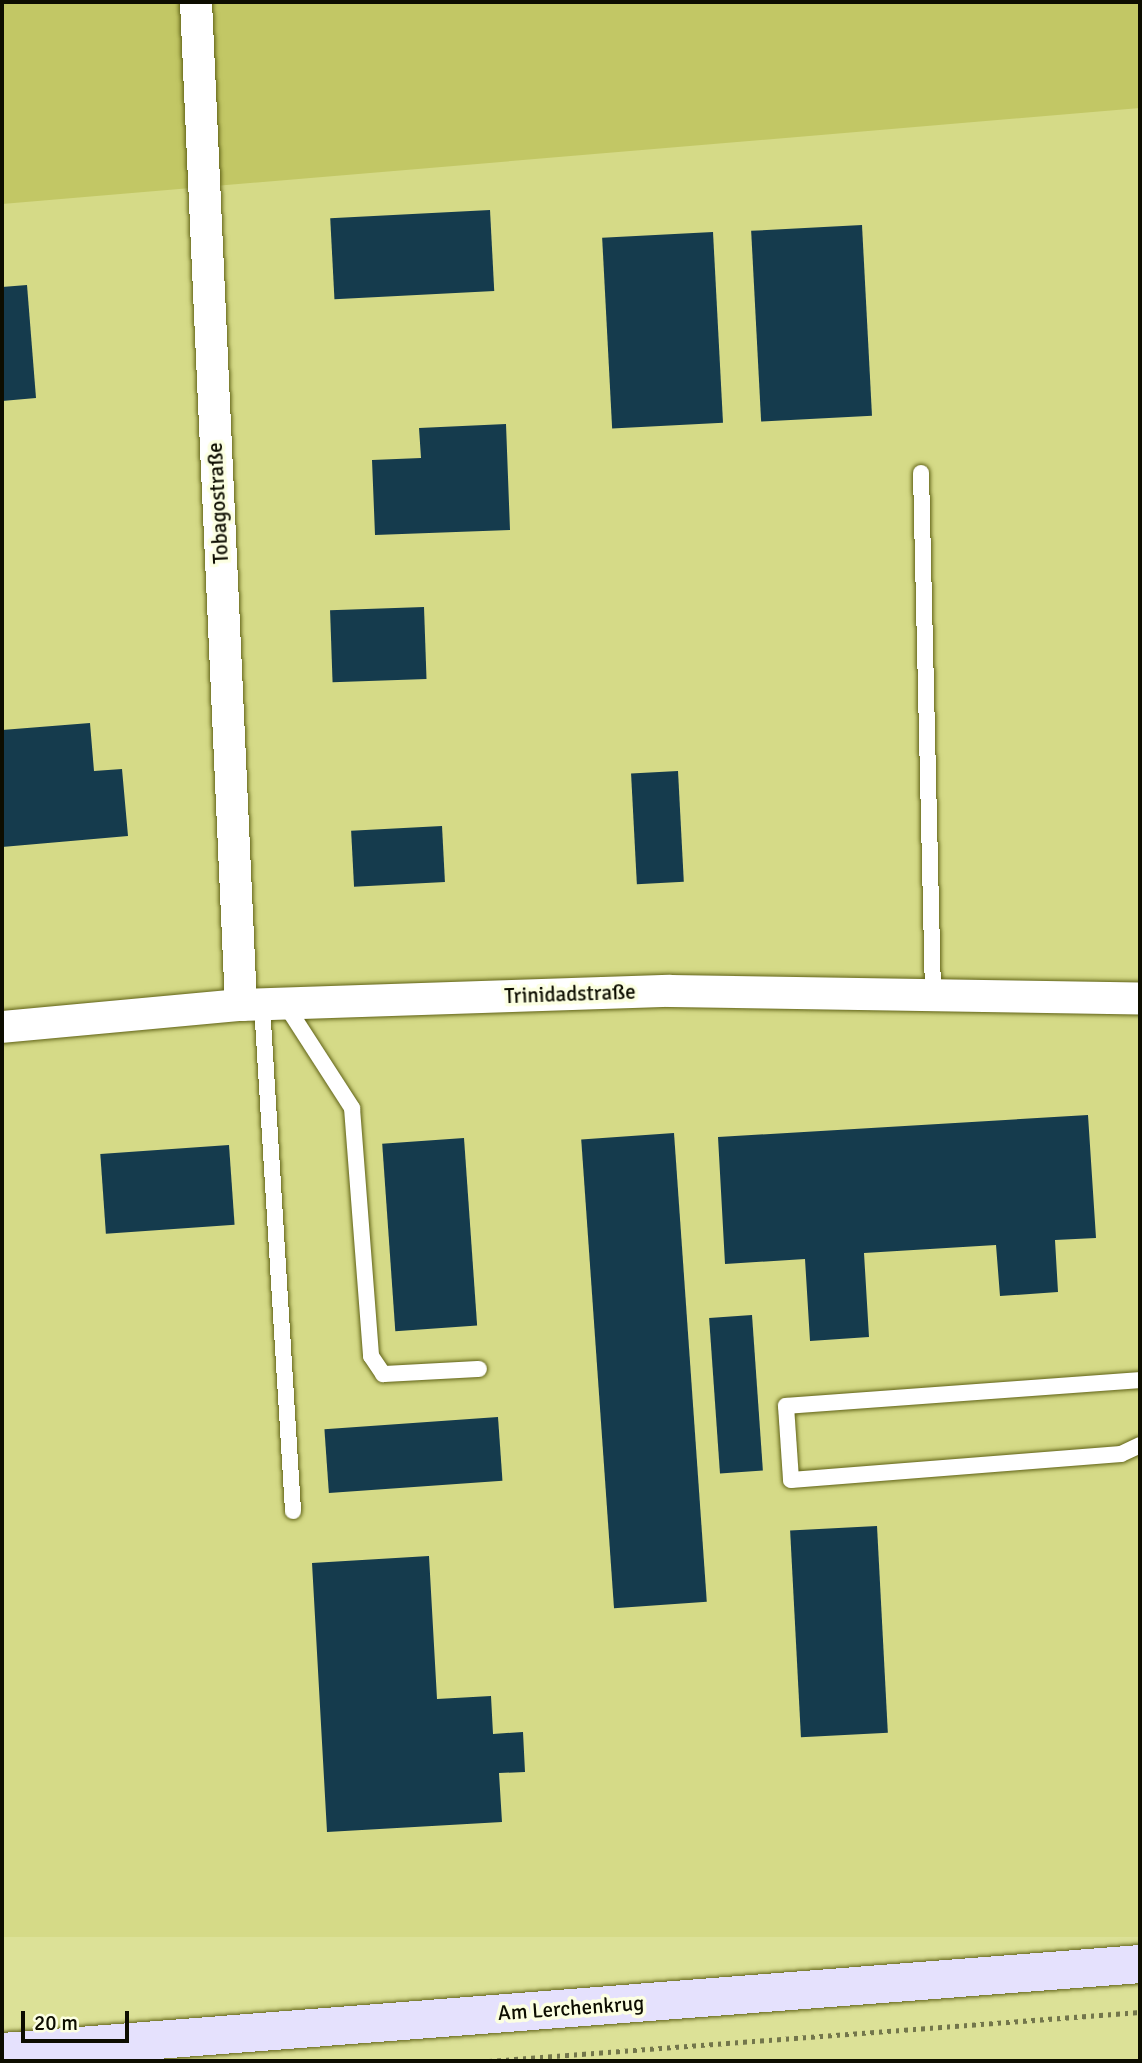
<!DOCTYPE html>
<html>
<head>
<meta charset="utf-8">
<style>
	body { margin:0 }
	#map { position:relative; width:1142px; height:2063px; overflow:hidden; background:#dce197; font-family:Signika,sans-serif }
	div>[style] { position:absolute }
	.built>* { inset:0; background:#d5da87; transform-origin:0 0 }
	.green>* { inset:0; background:#c2c765 }
	.building>* { inset:0; background:#153b4d; transform-origin:0 0 }
	.path>* { height:4.5px; margin-top:-2.25px; transform-origin:0; background:repeating-linear-gradient(90deg,#73764b 0 3.5px,transparent 0 8.5px) }
	.roads { filter:drop-shadow(0 0 2px #606216) drop-shadow(0 0 2px #606216) }
	.lane>* { height:16px; margin:-8px; padding:0 8px; transform-origin:8px; border-radius:8px; background:#fff }
	.street>* { height:32px; margin:-16px; padding:0 16px; transform-origin:16px; border-radius:16px; background:#fff }
	.primary>* { height:38px; margin:-19px; padding:0 19px; transform-origin:19px; border-radius:19px; background:#e5e1fd }
	span { translate:-50% -50%; white-space:nowrap; text-align:center; line-height:1.15; -webkit-text-stroke:7px #fcffe2; paint-order:stroke }
	.street-label { font-size:21px; color:#0d0d00 }
	.frame { position:absolute; inset:0; border:4px solid #0d0d00; pointer-events:none }
	.scale { position:absolute; left:21px; top:2011px; width:108px; height:32px; box-sizing:border-box; border:4px solid #0d0d00; border-top:0; padding-left:9px; font-size:21px; line-height:24px; white-space:nowrap; color:#0d0d00; -webkit-text-stroke:5px #fcffe2; paint-order:stroke }
</style>
</head>
<body>
<div id="map">
	<div class="built">
		<div style="left:2px;top:2px;width:1138px;height:1935px"></div>
	</div>
	<div class="green">
		<div style="clip-path:polygon(2px 2px,1140px 2px,1140px 108px,2px 204px)"></div>
	</div>
	<div class="building">
		<div style="left:490px;top:210px;width:81px;height:160px;rotate:87deg"></div>
		<div style="left:862px;top:225px;width:191px;height:111px;rotate:87deg"></div>
		<div style="left:713px;top:232px;width:191px;height:111px;rotate:87deg"></div>
		<div style="clip-path:polygon(27px 285px,36px 398px,2px 401px,2px 287px)"></div>
		<div style="clip-path:polygon(506px 424px,510px 530px,375px 535px,372px 460px,421px 458px,419px 428px)"></div>
		<div style="left:424px;top:607px;width:72px;height:94px;rotate:88deg"></div>
		<div style="clip-path:polygon(90px 723px,94px 771px,122px 769px,128px 836px,2px 847px,2px 730px)"></div>
		<div style="left:678px;top:771px;width:111px;height:47px;rotate:87deg"></div>
		<div style="left:442px;top:826px;width:56px;height:91px;rotate:87deg"></div>
		<div style="clip-path:polygon(1088px 1115px,1096px 1238px,1055px 1240px,1058px 1292px,1000px 1296px,996px 1245px,864px 1253px,869px 1337px,810px 1341px,805px 1259px,725px 1264px,718px 1137px)"></div>
		<div style="left:674px;top:1133px;width:470px;height:93px;rotate:86deg"></div>
		<div style="left:464px;top:1138px;width:188px;height:82px;rotate:86deg"></div>
		<div style="left:229px;top:1145px;width:80px;height:129px;rotate:86deg"></div>
		<div style="left:752px;top:1315px;width:156px;height:43px;rotate:86deg"></div>
		<div style="left:498px;top:1417px;width:64px;height:174px;rotate:86deg"></div>
		<div style="left:877px;top:1526px;width:207px;height:87px;rotate:87deg"></div>
		<div style="clip-path:polygon(429px 1556px,437px 1699px,491px 1696px,493px 1734px,523px 1732px,525px 1772px,499px 1773px,502px 1822px,327px 1832px,312px 1563px)"></div>
	</div>
	<div class="path">
		<div style="left:489px;top:2061px;width:653px;rotate:-4.3deg"></div>
	</div>
	<div class="roads">
		<div class="lane">
			<div style="left:921px;top:473px;width:521px;rotate:88.68deg"></div>
			<div style="left:285px;top:1004px;width:124px;rotate:57.2deg"></div>
			<div style="left:352px;top:1108px;width:249px;rotate:85.6deg"></div>
			<div style="left:371px;top:1356px;width:22px;rotate:56deg"></div>
			<div style="left:383px;top:1374px;width:96px;rotate:-3deg"></div>
			<div style="left:262px;top:1005px;width:507px;rotate:86.49deg"></div>
			<div style="left:1140px;top:1380px;width:355px;rotate:175.8deg"></div>
			<div style="left:786px;top:1406px;width:74px;rotate:86.1deg"></div>
			<div style="left:791px;top:1480px;width:331px;rotate:-4.5deg"></div>
			<div style="left:1121px;top:1454px;width:21px;rotate:-25deg"></div>
		</div>
		<div class="street">
			<div style="left:196px;top:2px;width:1004px;rotate:87.43deg"></div>
			<div style="left:2px;top:1027px;width:240px;rotate:-5.3deg"></div>
			<div style="left:241px;top:1005px;width:429px;rotate:-1.9deg"></div>
			<div style="left:670px;top:991px;width:470px;rotate:0.9deg"></div>
		</div>
		<div class="primary">
			<div style="left:2px;top:2052px;width:1141px;rotate:-4.42deg"></div>
		</div>
	</div>
	<div class="street-label">
		<span style="left:218px;top:503px;rotate:-93deg">Tobagostraße</span>
		<span style="left:570px;top:994px;rotate:-2deg">Trinidadstraße</span>
		<span style="left:571px;top:2008px;rotate:-4deg">Am Lerchenkrug</span>
	</div>
	<div class="frame"></div>
	<div class="scale">20 m</div>
</div>
</body>
</html>
